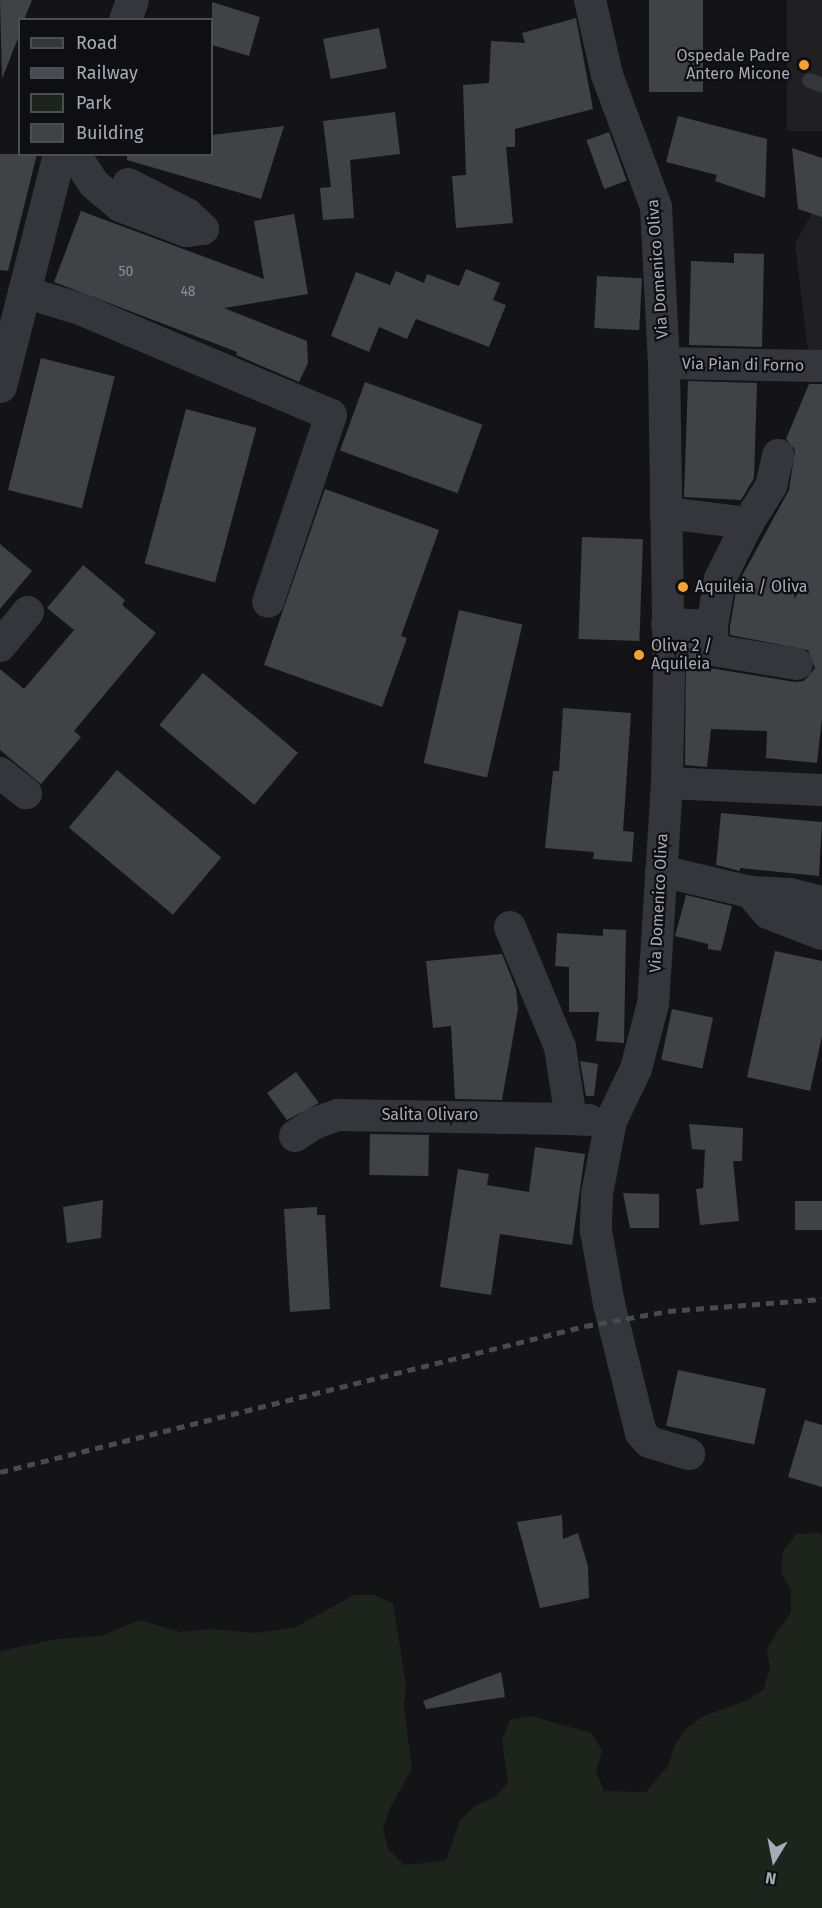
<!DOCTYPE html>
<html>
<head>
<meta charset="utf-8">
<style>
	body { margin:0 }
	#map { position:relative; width:822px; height:1908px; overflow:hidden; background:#141416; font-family:"Fira Sans",sans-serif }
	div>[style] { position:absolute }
	.built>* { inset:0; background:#202023; transform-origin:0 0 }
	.green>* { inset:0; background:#1c241c }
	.building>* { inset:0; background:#404246; transform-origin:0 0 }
	.service>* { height:15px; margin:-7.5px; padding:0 7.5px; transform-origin:7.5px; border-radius:7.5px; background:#35363b }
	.minor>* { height:32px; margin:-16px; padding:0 16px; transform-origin:16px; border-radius:16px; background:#35363b }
	.tertiary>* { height:33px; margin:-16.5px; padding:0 16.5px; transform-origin:16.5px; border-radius:16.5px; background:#35363b }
	.rail>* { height:4.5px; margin-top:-2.25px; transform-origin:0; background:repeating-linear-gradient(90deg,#484a50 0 8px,transparent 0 14px) }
	.dots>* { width:16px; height:16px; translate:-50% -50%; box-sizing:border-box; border:3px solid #0f0f11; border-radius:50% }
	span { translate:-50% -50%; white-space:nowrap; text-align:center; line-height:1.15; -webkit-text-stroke:4.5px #0f0f11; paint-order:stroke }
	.number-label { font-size:14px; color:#8c929b }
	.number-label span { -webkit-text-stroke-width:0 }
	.poi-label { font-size:16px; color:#a5acb7 }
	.right { translate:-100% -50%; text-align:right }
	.left { translate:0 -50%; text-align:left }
	.street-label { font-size:16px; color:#a5acb7 }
	.legend { position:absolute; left:18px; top:18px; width:195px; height:138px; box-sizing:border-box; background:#0f0f11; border:2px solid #4b4e53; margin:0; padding:8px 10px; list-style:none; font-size:18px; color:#a5acb7 }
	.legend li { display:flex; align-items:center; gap:12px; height:30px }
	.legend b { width:30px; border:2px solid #4b4e53 }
	.north { position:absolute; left:744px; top:1830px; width:60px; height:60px; -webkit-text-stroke:4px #0f0f11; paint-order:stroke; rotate:190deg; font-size:16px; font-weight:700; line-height:24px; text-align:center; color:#a5acb7 }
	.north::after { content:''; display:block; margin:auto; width:21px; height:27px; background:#a5acb7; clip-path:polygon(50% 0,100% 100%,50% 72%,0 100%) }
</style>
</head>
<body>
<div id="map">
	<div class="built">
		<div style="left:787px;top:0;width:35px;height:131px"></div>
		<div style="clip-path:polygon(822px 194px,822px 351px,808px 351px,795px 244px)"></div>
	</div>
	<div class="green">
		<div style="clip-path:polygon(818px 1533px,822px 1535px,822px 1908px,0 1908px,0 1651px,58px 1639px,101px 1636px,139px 1620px,181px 1632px,210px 1629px,256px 1633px,296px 1627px,354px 1595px,374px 1595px,393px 1603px,406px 1685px,404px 1707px,412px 1769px,390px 1808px,383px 1828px,388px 1849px,404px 1865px,425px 1863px,446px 1860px,460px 1820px,476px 1805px,494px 1798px,508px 1783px,502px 1740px,510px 1720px,531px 1716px,591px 1733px,602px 1750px,596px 1771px,604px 1791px,646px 1792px,669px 1765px,675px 1745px,687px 1728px,704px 1716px,745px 1701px,763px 1690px,770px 1669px,767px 1648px,791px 1612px,791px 1591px,781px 1572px,783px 1551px,796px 1534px)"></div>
	</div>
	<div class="building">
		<div style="clip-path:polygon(0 0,32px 0,24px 20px,20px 20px,20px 33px,2px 79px)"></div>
		<div style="left:649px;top:0;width:54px;height:92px"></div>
		<div style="clip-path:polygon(212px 2px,260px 17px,249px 56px,212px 45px)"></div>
		<div style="clip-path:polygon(576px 18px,593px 109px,515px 129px,515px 147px,506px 147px,513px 223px,456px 228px,452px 176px,466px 175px,463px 85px,489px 83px,491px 41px,525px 43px,522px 33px)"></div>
		<div style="left:379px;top:28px;width:41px;height:57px;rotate:79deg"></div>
		<div style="clip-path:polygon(395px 112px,400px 154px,350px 160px,354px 218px,323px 220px,320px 188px,331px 187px,323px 121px)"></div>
		<div style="clip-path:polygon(678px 116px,767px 139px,765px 198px,715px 181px,717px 175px,666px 162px)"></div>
		<div style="clip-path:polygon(284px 126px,261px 199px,127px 160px,127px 154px,212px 154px,212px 135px)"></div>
		<div style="left:609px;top:132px;width:52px;height:24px;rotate:70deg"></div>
		<div style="clip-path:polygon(792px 148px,822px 158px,822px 217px,798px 209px)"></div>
		<div style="clip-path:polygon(0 154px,37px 154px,8px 271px,0 270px)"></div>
		<div style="clip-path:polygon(81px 211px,264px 279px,254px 221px,294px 214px,308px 294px,224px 308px,307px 341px,308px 363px,299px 382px,236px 355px,237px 352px,54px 282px)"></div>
		<div style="clip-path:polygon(734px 253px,764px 254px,762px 347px,689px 345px,691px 261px,734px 263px)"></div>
		<div style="clip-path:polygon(466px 269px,500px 283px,493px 300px,506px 305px,489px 347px,416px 319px,407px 339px,379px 327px,369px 352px,331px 336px,356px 272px,390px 285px,396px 271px,424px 283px,427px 274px,459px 286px)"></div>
		<div style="left:597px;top:276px;width:45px;height:52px;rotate:3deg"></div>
		<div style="left:41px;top:358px;width:76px;height:136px;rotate:14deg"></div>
		<div style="clip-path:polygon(688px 381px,757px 383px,754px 478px,741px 500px,684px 497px)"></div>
		<div style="left:365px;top:382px;width:125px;height:73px;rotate:20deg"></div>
		<div style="clip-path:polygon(809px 384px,822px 384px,822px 718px,817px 763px,766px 758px,767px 731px,711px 729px,707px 767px,685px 765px,686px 643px,695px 643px,697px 659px,710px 668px,795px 682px,804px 681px,815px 668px,808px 650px,730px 635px,730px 627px,737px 585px,789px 490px,795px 450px,786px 439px)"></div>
		<div style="left:186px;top:409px;width:73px;height:160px;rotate:15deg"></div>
		<div style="clip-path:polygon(325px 489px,439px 530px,401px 636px,407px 638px,382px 707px,264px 665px)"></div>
		<div style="left:582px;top:537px;width:61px;height:102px;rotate:2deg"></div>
		<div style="clip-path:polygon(0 544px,32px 571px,0 609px)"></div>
		<div style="clip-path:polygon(83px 565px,125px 600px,122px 605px,156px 633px,74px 731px,81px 737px,41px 784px,0 750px,0 669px,24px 689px,74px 630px,47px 608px)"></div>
		<div style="left:459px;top:610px;width:65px;height:157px;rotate:13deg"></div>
		<div style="left:203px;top:673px;width:124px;height:68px;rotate:40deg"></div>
		<div style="clip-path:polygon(563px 708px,631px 713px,623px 831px,634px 832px,632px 862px,593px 859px,594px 852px,545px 848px,553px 771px,559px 771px)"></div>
		<div style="left:117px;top:770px;width:136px;height:75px;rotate:40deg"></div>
		<div style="clip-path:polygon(721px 813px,822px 822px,819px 876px,740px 868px,740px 871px,716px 865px)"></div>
		<div style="clip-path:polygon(686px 895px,732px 906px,721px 951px,708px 949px,708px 944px,675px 936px)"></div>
		<div style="clip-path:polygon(603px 929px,626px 930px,624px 1043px,596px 1041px,599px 1012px,569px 1012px,569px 967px,555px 966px,557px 933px,603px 936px)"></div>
		<div style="clip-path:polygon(775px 951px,822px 961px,822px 1036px,810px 1091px,747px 1077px)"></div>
		<div style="clip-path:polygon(502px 954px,516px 989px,518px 1009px,502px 1100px,455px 1099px,451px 1026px,433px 1028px,426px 961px)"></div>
		<div style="left:672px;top:1009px;width:42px;height:52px;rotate:12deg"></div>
		<div style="clip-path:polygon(580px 1061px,598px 1064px,594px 1096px,586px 1096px)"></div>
		<div style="clip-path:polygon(296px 1072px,319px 1103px,287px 1120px,267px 1093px)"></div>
		<div style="clip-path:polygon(689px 1124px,743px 1128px,742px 1161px,733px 1161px,739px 1221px,700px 1225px,696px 1189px,703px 1188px,705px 1150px,692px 1149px)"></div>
		<div style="left:370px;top:1134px;width:59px;height:41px;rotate:1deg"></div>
		<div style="clip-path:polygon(535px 1147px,585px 1154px,572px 1245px,500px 1234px,491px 1295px,440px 1287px,458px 1169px,489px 1174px,487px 1185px,529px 1192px)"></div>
		<div style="clip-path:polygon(623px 1193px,659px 1194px,659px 1228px,630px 1228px)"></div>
		<div style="clip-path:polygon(103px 1200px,101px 1238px,67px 1243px,63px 1207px)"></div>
		<div style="left:822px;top:1201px;width:29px;height:27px;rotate:90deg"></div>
		<div style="clip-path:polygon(317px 1207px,317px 1215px,325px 1215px,330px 1309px,290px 1312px,284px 1209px)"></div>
		<div style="left:678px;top:1370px;width:90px;height:57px;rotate:12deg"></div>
		<div style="clip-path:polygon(805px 1420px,822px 1425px,822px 1487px,788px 1477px)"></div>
		<div style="clip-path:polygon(562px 1515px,563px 1539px,578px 1533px,588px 1566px,589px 1598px,540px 1608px,517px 1522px)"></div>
		<div style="clip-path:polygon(501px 1672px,505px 1697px,426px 1709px,423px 1701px)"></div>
	</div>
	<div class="service">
		<div style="left:809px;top:80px;width:14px;rotate:21deg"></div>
	</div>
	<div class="minor">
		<div style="left:590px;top:0;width:77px;rotate:77.2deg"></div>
		<div style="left:607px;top:75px;width:141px;rotate:69.6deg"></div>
		<div style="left:656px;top:207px;width:156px;rotate:87.1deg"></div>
		<div style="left:664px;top:363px;width:314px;rotate:89.1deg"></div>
		<div style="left:669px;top:677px;width:106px;rotate:91.1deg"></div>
		<div style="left:667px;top:783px;width:221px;rotate:93.6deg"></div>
		<div style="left:653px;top:1004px;width:67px;rotate:104.7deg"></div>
		<div style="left:636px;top:1069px;width:58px;rotate:115.7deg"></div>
		<div style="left:611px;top:1121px;width:74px;rotate:100.9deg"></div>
		<div style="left:597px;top:1194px;width:37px;rotate:92deg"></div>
		<div style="left:596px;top:1231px;width:74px;rotate:79.9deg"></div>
		<div style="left:609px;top:1304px;width:133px;rotate:76.1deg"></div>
		<div style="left:641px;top:1433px;width:12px;rotate:48deg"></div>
		<div style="left:649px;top:1442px;width:42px;rotate:16.7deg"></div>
		<div style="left:74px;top:154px;width:36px;rotate:56deg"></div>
		<div style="left:94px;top:184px;width:34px;rotate:40deg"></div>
		<div style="left:120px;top:206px;width:71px;rotate:20.7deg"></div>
		<div style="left:186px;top:231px;width:17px;rotate:-7deg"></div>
		<div style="left:203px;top:229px;width:22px;rotate:-137deg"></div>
		<div style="left:187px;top:214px;width:66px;rotate:-153deg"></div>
		<div style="left:24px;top:292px;width:59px;rotate:16.9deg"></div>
		<div style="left:80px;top:309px;width:272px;rotate:22.9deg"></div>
		<div style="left:331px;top:415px;width:197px;rotate:108.6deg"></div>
		<div style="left:664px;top:363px;width:158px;rotate:1.1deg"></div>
		<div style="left:666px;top:513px;width:83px;rotate:7deg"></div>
		<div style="left:748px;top:523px;width:63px;rotate:116.6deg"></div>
		<div style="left:720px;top:579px;width:48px;rotate:99.7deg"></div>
		<div style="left:712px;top:626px;width:45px;rotate:-177.5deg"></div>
		<div style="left:748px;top:523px;width:44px;rotate:-58.1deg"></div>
		<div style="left:771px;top:486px;width:32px;rotate:-77deg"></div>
		<div style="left:712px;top:626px;width:24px;rotate:88deg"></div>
		<div style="left:713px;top:650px;width:85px;rotate:9.5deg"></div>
		<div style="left:0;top:646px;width:44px;rotate:-50.5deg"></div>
		<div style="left:0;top:773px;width:33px;rotate:38deg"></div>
		<div style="left:667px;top:783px;width:155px;rotate:2.6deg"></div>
		<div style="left:661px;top:871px;width:91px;rotate:13.3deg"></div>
		<div style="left:750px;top:892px;width:28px;rotate:49deg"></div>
		<div style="left:768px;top:913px;width:58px;rotate:21.3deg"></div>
		<div style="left:750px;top:892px;width:40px;rotate:2.9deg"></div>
		<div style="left:790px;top:894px;width:33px;rotate:14deg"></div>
		<div style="left:510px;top:927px;width:130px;rotate:67.4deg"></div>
		<div style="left:560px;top:1047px;width:73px;rotate:81.3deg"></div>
		<div style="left:571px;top:1119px;width:18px;rotate:3deg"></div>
		<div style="left:295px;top:1136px;width:24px;rotate:-33deg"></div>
		<div style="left:315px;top:1123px;width:24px;rotate:-19deg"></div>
		<div style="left:338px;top:1115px;width:233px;rotate:1deg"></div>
	</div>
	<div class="tertiary">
		<div style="left:125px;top:20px;width:21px;rotate:-71deg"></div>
		<div style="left:0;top:386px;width:239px;rotate:-75.7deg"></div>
	</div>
	<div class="rail">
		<div style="left:0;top:1472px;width:603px;rotate:-14.01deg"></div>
		<div style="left:585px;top:1326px;width:84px;rotate:-10.2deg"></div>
		<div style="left:668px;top:1311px;width:154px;rotate:-4.5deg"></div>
	</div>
	<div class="dots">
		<div style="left:804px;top:65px;background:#f9a129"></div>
		<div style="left:683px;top:587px;background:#f9a129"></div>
		<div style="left:639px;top:655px;background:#f9a129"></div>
	</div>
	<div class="number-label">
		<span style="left:126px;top:272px">50</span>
		<span style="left:188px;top:292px">48</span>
	</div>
	<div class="poi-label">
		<span class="right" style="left:790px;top:65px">Ospedale Padre<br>Antero Micone</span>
		<span class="left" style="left:695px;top:587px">Aquileia / Oliva</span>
		<span class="left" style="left:651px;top:655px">Oliva 2 /<br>Aquileia</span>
	</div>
	<div class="street-label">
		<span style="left:658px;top:269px;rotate:-94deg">Via Domenico Oliva</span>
		<span style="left:743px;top:365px;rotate:1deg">Via Pian di Forno</span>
		<span style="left:659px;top:903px;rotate:-87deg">Via Domenico Oliva</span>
		<span style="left:430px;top:1115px">Salita Olivaro</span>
	</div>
	<ul class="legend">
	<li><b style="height:8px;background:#35363b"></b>Road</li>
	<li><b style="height:8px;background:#484a50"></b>Railway</li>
	<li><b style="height:16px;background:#1c241c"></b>Park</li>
	<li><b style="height:16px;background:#404246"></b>Building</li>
	</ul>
	<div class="north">N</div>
</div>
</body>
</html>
